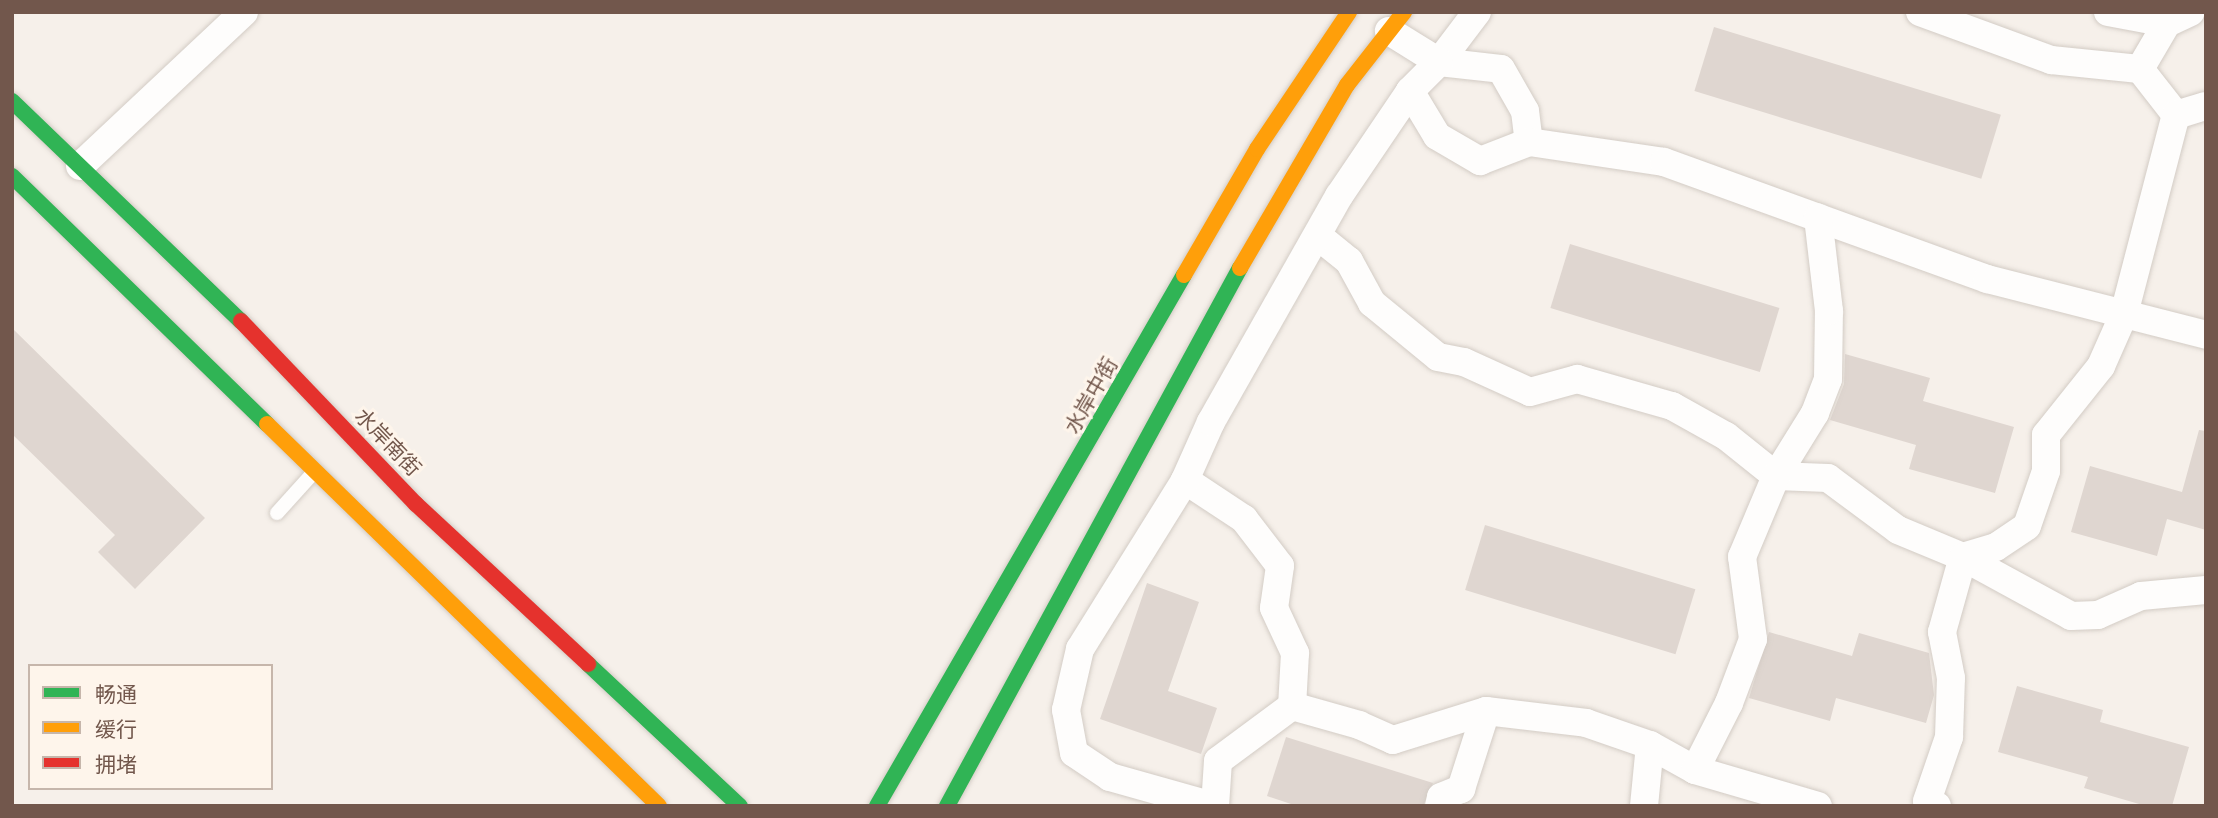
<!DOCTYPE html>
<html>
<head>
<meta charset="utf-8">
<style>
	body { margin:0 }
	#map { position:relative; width:2218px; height:818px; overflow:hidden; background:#f6f0ea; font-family:"Varela Round","Noto Sans SC",sans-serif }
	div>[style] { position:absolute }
	.building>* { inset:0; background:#dfd6d0; transform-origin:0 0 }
	.roads { filter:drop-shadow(0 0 2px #d3ccc5) drop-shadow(0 0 2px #d3ccc5) }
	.lane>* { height:14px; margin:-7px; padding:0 7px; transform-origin:7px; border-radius:7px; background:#fefdfc }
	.street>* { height:28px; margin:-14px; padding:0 14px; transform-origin:14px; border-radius:14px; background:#fefdfc }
	.fast>* { height:16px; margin:-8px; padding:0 8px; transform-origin:8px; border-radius:8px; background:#30b455 }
	.slow>* { height:16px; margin:-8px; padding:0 8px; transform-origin:8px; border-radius:8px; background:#ff9f0a }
	.jam>* { height:16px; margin:-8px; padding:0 8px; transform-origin:8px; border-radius:8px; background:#e5322d }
	span { translate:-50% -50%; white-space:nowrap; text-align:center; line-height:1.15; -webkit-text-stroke:6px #fef5eb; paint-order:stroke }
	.street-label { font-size:21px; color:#72574c }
	.frame { position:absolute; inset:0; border:14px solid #72574c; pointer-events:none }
	.legend { position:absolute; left:28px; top:664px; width:245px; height:126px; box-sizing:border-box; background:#fef5eb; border:2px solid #c6b6ab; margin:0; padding:9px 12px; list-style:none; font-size:21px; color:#72574c }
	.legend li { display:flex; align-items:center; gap:14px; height:35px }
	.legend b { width:35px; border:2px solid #c6b6ab }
</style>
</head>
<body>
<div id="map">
	<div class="building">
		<div style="left:1714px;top:27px;width:300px;height:67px;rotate:17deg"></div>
		<div style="left:1570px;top:244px;width:219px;height:67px;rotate:17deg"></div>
		<div style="clip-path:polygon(12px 328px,205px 518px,135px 589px,98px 552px,115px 535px,12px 434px)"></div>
		<div style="clip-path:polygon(1845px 354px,1930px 378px,1923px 401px,2014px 427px,1995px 493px,1909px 469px,1916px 445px,1830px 420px,1844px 384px)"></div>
		<div style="clip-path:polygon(2199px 430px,2206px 431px,2206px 530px,2167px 519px,2157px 556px,2071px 532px,2090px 466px,2182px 492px)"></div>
		<div style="left:1485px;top:525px;width:220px;height:68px;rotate:17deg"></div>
		<div style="clip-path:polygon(1147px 583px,1199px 602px,1168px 691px,1217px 708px,1201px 754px,1100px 719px)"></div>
		<div style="clip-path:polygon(1769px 632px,1852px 656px,1859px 633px,1929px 653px,1934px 695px,1926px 723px,1836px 698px,1830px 721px,1749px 698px)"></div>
		<div style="clip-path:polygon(2017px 686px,2103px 710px,2100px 722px,2189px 747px,2172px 806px,2146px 806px,2084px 788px,2088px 777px,1998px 752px)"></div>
		<div style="clip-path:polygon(1286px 737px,1433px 783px,1423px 806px,1297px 806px,1267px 796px)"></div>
	</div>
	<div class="roads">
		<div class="lane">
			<div style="left:277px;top:513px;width:55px;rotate:-47.9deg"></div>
		</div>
		<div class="street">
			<div style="left:1477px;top:12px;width:63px;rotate:127.2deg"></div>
			<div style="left:1439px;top:62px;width:62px;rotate:6.4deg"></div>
			<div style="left:1501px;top:69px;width:48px;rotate:60.3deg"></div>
			<div style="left:1525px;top:111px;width:31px;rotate:83deg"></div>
			<div style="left:1529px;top:142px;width:136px;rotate:8.4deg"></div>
			<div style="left:1664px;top:162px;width:344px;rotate:19.9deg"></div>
			<div style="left:1987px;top:279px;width:226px;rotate:14.3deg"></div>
			<div style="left:1920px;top:12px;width:140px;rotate:20.1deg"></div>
			<div style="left:2051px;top:60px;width:89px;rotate:5.8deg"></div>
			<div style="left:2108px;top:12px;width:60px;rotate:10.6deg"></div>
			<div style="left:2167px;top:23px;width:26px;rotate:-25deg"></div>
			<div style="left:2167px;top:23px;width:53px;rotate:120.4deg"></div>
			<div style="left:2140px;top:69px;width:58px;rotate:52deg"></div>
			<div style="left:1410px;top:91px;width:52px;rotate:59deg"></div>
			<div style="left:1437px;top:136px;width:50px;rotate:30.2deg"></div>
			<div style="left:1480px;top:161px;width:53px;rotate:-21.2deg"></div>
			<div style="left:80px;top:166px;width:225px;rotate:-43.2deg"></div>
			<div style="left:1318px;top:236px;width:40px;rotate:39deg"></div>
			<div style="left:1349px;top:261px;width:48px;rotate:61.3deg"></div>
			<div style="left:1372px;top:303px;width:85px;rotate:39.3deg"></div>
			<div style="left:1438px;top:357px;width:26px;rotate:11deg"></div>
			<div style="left:1464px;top:362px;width:72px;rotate:24.4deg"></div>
			<div style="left:1530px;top:392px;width:49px;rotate:-15.5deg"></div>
			<div style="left:1577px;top:379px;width:99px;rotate:15.9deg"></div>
			<div style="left:1672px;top:406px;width:62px;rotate:29.1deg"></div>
			<div style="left:1726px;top:436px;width:64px;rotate:38.7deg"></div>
			<div style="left:1776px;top:476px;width:52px;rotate:2.2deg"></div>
			<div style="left:1828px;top:478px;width:87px;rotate:36.6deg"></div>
			<div style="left:1898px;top:530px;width:70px;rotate:22.6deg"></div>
			<div style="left:1963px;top:557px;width:123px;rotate:28.6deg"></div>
			<div style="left:2071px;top:616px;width:27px;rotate:-2deg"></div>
			<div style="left:2098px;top:615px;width:47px;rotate:-23.8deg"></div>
			<div style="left:2141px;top:596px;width:65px;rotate:-5.3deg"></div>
			<div style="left:1185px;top:480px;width:71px;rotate:33.5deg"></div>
			<div style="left:1244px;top:519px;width:59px;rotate:52.5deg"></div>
			<div style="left:1280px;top:566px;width:42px;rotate:98.1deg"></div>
			<div style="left:1274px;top:608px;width:50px;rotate:65deg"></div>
			<div style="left:1295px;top:653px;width:53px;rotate:93.2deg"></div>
			<div style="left:1292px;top:706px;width:92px;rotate:143.4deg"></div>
			<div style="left:1218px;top:761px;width:45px;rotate:93.8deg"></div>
			<div style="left:1292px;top:706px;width:70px;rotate:15.8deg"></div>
			<div style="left:1359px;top:725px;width:37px;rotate:24deg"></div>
			<div style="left:1393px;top:740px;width:97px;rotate:-17.3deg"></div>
			<div style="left:1486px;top:711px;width:101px;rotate:6.8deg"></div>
			<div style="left:1586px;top:723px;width:68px;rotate:19deg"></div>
			<div style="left:1650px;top:745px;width:51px;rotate:29.1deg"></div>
			<div style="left:1695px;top:770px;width:128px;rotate:16.3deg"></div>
			<div style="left:1695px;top:770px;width:75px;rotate:-63.1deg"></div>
			<div style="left:1729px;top:703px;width:68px;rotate:-69.4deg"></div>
			<div style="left:1753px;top:639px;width:83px;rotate:-97.6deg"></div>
			<div style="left:1742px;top:557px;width:88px;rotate:-67.2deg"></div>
			<div style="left:1776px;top:476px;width:74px;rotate:-58.2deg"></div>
			<div style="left:1815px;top:413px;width:36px;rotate:-69deg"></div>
			<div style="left:1828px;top:379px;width:68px;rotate:-89.2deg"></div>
			<div style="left:1829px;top:311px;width:94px;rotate:-96.7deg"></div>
			<div style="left:1213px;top:806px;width:107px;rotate:-164.3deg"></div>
			<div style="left:1110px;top:777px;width:43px;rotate:-146.3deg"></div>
			<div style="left:1074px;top:753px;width:44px;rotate:-100.5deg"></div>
			<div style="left:1066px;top:710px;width:63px;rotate:-77.1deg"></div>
			<div style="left:1080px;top:649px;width:199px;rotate:-58.1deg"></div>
			<div style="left:1185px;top:480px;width:64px;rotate:-65.9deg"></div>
			<div style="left:1211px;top:422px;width:260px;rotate:-60.5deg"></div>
			<div style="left:1339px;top:196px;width:127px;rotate:-55.9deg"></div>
			<div style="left:1410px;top:91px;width:41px;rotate:-45deg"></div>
			<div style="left:1439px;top:62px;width:59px;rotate:-148.2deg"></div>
			<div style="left:1439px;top:806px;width:9px;rotate:-77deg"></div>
			<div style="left:1441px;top:797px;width:22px;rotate:-22deg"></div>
			<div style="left:1461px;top:789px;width:82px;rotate:-72.2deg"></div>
			<div style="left:1644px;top:806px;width:61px;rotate:-84.4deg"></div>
			<div style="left:1937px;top:806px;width:11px;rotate:-153deg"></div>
			<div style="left:1927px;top:801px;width:68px;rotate:-71deg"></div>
			<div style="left:1949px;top:737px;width:59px;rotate:-88.1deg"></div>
			<div style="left:1951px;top:678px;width:47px;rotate:-101.1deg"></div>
			<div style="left:1942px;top:632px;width:78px;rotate:-74.4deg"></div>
			<div style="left:1963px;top:557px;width:34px;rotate:-17deg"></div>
			<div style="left:1996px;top:547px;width:37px;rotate:-34deg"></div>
			<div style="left:2027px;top:526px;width:58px;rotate:-70.9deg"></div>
			<div style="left:2046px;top:471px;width:36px;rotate:-90deg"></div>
			<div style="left:2046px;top:435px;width:88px;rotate:-51.4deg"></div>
			<div style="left:2101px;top:366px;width:57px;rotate:-66.1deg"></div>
			<div style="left:2124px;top:314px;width:206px;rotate:-75.4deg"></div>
			<div style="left:2176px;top:115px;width:31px;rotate:-17deg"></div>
		</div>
		<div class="fast">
			<div style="left:12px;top:101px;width:318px;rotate:43.9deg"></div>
			<div style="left:12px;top:176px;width:356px;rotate:44.2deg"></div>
			<div style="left:588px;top:664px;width:208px;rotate:43.1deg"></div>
			<div style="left:877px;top:806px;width:613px;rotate:-59.97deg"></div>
			<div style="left:947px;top:806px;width:613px;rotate:-61.43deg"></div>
		</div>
		<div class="slow">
			<div style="left:1240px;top:268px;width:212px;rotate:-59.7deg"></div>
			<div style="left:1347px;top:85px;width:93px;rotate:-52deg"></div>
			<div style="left:1184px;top:275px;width:146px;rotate:-59.9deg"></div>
			<div style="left:1257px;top:149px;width:165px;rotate:-56.1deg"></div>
			<div style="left:267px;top:424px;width:547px;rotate:44.26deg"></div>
		</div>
		<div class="jam">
			<div style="left:241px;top:321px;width:253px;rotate:46.3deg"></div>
			<div style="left:416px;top:504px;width:235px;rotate:42.9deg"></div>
		</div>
	</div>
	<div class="street-label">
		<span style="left:1092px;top:396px;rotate:-60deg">水岸中街</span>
		<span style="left:387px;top:443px;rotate:46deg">水岸南街</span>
	</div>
	<div class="frame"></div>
	<ul class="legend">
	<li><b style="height:9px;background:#30b455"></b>畅通</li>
	<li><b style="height:9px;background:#ff9f0a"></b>缓行</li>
	<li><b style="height:9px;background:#e5322d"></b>拥堵</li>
	</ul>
</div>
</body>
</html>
